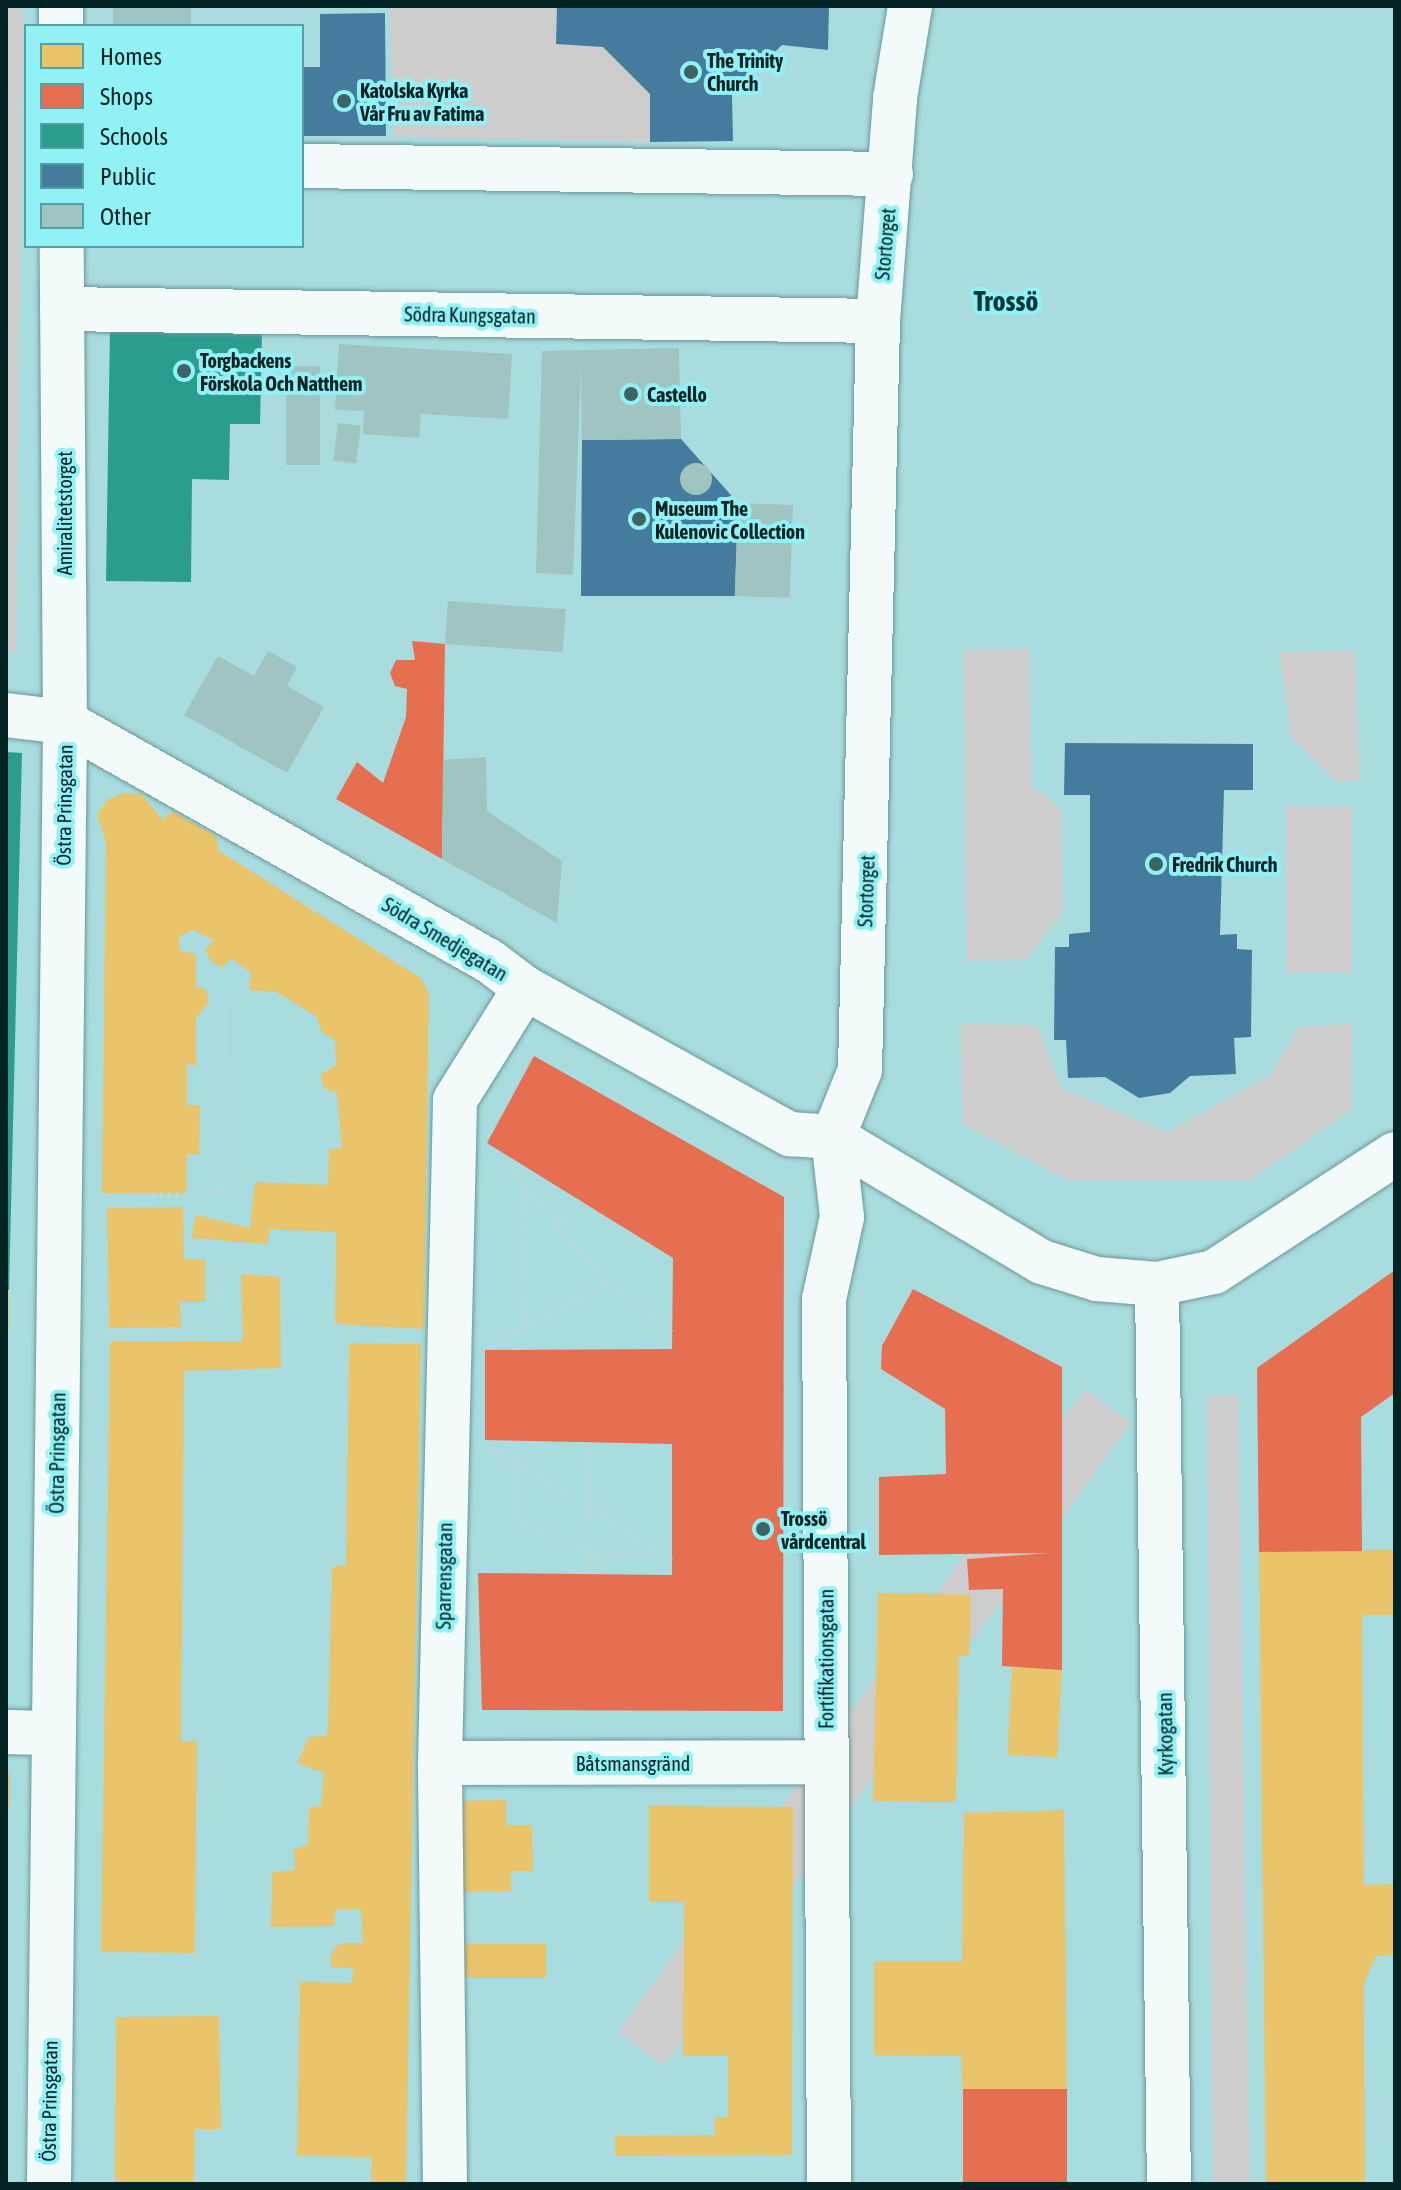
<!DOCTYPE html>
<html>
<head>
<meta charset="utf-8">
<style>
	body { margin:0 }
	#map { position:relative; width:1401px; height:2190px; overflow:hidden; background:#a8dcde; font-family:"Asap Condensed",sans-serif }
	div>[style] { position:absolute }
	.green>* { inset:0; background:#cecdce; transform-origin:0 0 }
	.homes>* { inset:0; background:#e9c46a; transform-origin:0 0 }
	.shops>* { inset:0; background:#e76f51; transform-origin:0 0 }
	.schools>* { inset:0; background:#2a9d8f }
	.public>* { inset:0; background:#457b9d }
	.building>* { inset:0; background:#9fc4c2; transform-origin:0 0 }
	.round { border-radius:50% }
	.path>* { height:5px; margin-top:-2.5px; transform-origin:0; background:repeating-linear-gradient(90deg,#c4d5d6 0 2px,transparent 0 8px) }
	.roads { filter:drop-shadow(0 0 2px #6c989a) drop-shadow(0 0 2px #6c989a) }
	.minor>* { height:44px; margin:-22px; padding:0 22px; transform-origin:22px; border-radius:22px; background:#f2fafa }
	.dots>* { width:22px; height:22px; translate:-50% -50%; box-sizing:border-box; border:4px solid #91f1f5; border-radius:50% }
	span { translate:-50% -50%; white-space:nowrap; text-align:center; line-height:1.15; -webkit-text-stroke:8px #91f1f5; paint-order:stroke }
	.poi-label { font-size:20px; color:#032324; font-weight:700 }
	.left { translate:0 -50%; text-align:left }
	.street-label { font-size:20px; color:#032324 }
	.district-label { font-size:28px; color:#00393c; font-weight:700 }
	.frame { position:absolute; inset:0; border:8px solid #032324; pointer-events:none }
	.legend { position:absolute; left:24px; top:24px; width:280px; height:224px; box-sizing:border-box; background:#91f1f5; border:2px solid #589fa1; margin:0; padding:10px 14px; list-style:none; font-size:24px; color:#032324 }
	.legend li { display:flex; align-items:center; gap:16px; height:40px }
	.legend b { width:40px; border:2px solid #589fa1 }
</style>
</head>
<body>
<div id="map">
	<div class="green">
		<div style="clip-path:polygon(6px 6px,23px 6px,16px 653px,6px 652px)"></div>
		<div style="clip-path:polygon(389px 6px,557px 6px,556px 43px,603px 47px,650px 94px,650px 142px,394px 137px)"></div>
		<div style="clip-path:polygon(1029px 649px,1031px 784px,1061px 810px,1063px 910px,1027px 960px,966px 961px,964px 650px)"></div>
		<div style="clip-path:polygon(1355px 651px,1360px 780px,1337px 782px,1291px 738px,1279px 652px)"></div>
		<div style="left:1352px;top:806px;width:167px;height:66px;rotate:90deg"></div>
		<div style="clip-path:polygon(960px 1024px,1037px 1025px,1061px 1088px,1167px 1132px,1271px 1075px,1298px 1027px,1352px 1024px,1351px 1110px,1249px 1181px,1068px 1181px,963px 1124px)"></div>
		<div style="left:1085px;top:1389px;width:57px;height:795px;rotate:36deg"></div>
		<div style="clip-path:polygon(1238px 1395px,1250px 2184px,1213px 2184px,1207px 1396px)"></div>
	</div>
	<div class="homes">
		<div style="clip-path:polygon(123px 793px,141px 794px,163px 820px,172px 811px,216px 836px,219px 851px,422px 979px,429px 995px,424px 1329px,335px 1324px,336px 1232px,270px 1229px,267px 1244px,191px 1238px,196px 1215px,250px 1228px,255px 1182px,328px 1185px,329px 1149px,342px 1148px,337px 1093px,325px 1089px,320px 1075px,336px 1065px,335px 1040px,322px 1032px,316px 1016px,276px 992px,249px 990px,251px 973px,232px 959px,221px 967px,211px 961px,205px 951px,213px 940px,193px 930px,179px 937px,180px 951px,196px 954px,196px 987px,207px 990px,208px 1003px,196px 1018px,196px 1066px,187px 1064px,187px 1105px,200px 1105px,199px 1154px,187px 1154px,186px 1194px,102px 1193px,106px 842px,97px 815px,107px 800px)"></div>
		<div style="clip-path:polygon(183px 1207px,184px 1259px,205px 1259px,205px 1302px,180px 1302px,181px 1327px,109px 1328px,107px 1208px)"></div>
		<div style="clip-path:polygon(241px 1274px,280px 1277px,281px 1368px,184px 1371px,181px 1741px,197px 1741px,195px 1953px,101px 1952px,110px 1342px,243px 1341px)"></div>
		<div style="left:6px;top:1290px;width:3px;height:41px"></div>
		<div style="clip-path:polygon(349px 1343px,421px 1344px,406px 2184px,371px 2184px,372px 2157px,297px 2156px,300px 1982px,352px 1983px,353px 1968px,331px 1967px,331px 1954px,340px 1943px,363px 1943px,361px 1909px,336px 1909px,334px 1926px,271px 1927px,272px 1872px,295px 1870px,294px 1850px,308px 1844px,309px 1808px,321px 1806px,324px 1773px,297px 1763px,309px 1737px,326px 1736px,328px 1728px,332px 1567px,346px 1565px)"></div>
		<div style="clip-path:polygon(1395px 1550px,1395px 1615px,1362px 1615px,1364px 1885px,1395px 1884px,1395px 1955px,1376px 1956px,1364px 1984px,1365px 2184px,1266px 2184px,1259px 1552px)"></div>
		<div style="clip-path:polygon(878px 1593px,971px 1595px,969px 1656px,959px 1656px,956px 1802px,873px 1801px)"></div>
		<div style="left:1012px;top:1667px;width:50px;height:88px;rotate:3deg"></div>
		<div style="clip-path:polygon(6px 1773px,10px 1773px,9px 1809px,6px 1809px)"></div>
		<div style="clip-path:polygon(506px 1800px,506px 1825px,532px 1825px,533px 1871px,511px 1871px,511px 1891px,457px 1892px,455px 1801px)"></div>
		<div style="clip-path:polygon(649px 1806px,793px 1807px,792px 2155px,615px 2156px,615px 2136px,715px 2135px,715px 2117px,728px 2117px,728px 2056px,683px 2056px,684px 1902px,649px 1902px)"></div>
		<div style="clip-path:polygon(1064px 1810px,1067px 2089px,963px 2093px,961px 2056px,874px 2055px,874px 1962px,962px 1962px,964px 1813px)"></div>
		<div style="left:546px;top:1944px;width:34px;height:82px;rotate:90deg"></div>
		<div style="clip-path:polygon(219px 2016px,221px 2129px,195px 2129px,194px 2184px,115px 2184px,116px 2017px)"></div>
	</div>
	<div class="shops">
		<div style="clip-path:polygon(412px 641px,445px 644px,442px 859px,336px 799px,357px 762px,383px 783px,406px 717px,407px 689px,395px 686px,390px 673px,396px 660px,415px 660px)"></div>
		<div style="clip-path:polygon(534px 1056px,784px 1197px,783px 1711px,482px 1710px,478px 1573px,672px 1575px,672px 1444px,485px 1440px,485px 1350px,672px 1349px,673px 1258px,487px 1143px)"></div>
		<div style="clip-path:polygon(1395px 1270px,1395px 1393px,1361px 1417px,1362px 1551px,1259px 1552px,1257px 1368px)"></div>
		<div style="clip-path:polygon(913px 1289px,1062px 1367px,1062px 1670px,1002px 1666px,1003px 1589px,969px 1590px,967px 1559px,1049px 1553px,879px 1555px,879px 1477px,946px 1474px,945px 1409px,881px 1369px,882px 1346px)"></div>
		<div style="left:1067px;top:2089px;width:95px;height:104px;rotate:90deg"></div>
	</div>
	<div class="schools">
		<div style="clip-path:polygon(110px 328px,262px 331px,260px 424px,230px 424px,229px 480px,192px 479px,191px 582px,106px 581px)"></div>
		<div style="clip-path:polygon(6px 752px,22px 753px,9px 1290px,6px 1290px)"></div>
	</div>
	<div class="public">
		<div style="clip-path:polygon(557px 6px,829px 6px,828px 50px,782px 45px,732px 94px,733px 141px,650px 142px,650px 94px,603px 47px,556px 44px)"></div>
		<div style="clip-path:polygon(385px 13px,386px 136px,302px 136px,302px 67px,320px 67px,320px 14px)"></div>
		<div style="clip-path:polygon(681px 439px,738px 503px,735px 596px,581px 596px,582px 440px)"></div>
		<div style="clip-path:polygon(1065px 743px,1253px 744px,1253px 790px,1224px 790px,1220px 935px,1237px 934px,1237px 949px,1252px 950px,1251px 1037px,1234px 1038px,1236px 1074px,1190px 1076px,1170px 1093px,1139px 1098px,1105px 1077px,1068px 1078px,1066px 1040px,1054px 1040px,1055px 947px,1069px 947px,1069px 934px,1090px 932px,1090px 795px,1064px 795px)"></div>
	</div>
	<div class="building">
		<div style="left:113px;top:6px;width:78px;height:20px"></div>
		<div style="clip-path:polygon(339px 344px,512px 354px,508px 419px,421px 414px,419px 438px,363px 434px,364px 411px,335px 410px)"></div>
		<div style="clip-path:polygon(679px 348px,681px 439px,582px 440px,581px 366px,573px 575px,536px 573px,542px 351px)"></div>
		<div style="left:286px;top:366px;width:34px;height:99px"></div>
		<div style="left:338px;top:423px;width:23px;height:38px;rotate:7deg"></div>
		<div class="round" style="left:680px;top:463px;width:32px;height:32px"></div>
		<div style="left:738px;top:503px;width:55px;height:93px;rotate:2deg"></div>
		<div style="left:448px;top:601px;width:118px;height:43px;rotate:4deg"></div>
		<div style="clip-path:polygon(268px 651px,297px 667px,287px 686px,324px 707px,287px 773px,184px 715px,218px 656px,254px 676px)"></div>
		<div style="clip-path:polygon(486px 757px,487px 811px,562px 861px,557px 923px,442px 859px,443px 760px)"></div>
	</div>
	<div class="path">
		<div style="left:6px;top:99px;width:22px;rotate:24deg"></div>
		<div style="left:6px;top:348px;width:16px;rotate:-35deg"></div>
		<div style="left:500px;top:1163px;width:13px;rotate:27deg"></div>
		<div style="left:512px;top:1169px;width:148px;rotate:50.2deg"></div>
		<div style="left:607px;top:1283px;width:81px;rotate:37deg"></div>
		<div style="left:524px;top:1185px;width:143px;rotate:89.6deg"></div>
		<div style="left:104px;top:1196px;width:119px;rotate:-1.9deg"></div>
		<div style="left:223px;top:1192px;width:190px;rotate:-89.4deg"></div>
		<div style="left:558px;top:1225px;width:33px;rotate:-46deg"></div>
		<div style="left:103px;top:1332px;width:114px;rotate:-2.5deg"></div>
		<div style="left:217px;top:1327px;width:64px;rotate:-82.8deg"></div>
		<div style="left:501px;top:1340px;width:120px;rotate:-28.3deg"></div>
		<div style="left:588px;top:1442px;width:133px;rotate:88.7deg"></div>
		<div style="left:492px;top:1452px;width:9px"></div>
		<div style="left:501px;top:1452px;width:202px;rotate:32.3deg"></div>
		<div style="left:517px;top:1462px;width:60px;rotate:90deg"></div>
		<div style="left:517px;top:1522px;width:79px;rotate:23deg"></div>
		<div style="left:590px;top:1553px;width:67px;rotate:-0.9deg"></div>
	</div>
	<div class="roads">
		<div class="minor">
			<div style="left:61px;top:6px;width:20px;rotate:90deg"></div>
			<div style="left:302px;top:166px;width:589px;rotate:0.78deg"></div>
			<div style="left:62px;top:309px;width:816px;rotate:0.84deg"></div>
			<div style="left:6px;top:715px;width:59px;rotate:6.8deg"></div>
			<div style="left:65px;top:722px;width:485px;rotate:29.4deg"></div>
			<div style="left:488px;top:960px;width:46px;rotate:37.1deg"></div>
			<div style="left:525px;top:988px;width:303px;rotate:28.9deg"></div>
			<div style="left:790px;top:1134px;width:43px;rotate:4deg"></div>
			<div style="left:833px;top:1137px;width:244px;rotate:30.9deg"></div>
			<div style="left:1042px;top:1262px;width:58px;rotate:17.2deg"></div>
			<div style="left:1097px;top:1279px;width:60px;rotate:4.8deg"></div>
			<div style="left:1157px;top:1284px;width:58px;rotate:-11.9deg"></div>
			<div style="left:1214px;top:1272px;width:216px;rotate:-33.1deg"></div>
			<div style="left:1157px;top:1284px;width:900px;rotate:89.24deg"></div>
			<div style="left:6px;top:1732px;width:47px;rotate:1.2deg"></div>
			<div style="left:440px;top:1763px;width:387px;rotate:-0.1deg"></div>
			<div style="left:49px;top:2184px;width:1462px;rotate:-89.37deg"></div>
			<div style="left:65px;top:722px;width:476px;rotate:-90.4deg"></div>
			<div style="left:445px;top:2184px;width:421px;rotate:-90.7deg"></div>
			<div style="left:440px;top:1763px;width:663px;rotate:-88.7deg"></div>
			<div style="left:455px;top:1100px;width:132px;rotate:-58deg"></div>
			<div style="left:829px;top:2184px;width:885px;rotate:-90.32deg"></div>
			<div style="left:824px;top:1299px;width:84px;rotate:-77.6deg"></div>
			<div style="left:842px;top:1217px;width:81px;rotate:-96.4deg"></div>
			<div style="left:833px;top:1137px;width:72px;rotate:-68.1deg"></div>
			<div style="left:860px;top:1070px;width:749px;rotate:-88.62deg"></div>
			<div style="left:878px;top:321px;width:224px;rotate:-85.6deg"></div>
			<div style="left:895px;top:98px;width:93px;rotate:-80.7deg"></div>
		</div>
	</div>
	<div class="dots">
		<div style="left:691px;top:72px;background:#3d6465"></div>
		<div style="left:344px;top:101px;background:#3d6465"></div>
		<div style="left:184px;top:371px;background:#3d6465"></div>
		<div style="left:631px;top:394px;background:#3d6465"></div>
		<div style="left:639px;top:519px;background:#3d6465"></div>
		<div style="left:1156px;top:864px;background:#3d6465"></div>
		<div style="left:763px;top:1529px;background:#3d6465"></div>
	</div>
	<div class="poi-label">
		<span class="left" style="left:707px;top:72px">The Trinity<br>Church</span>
		<span class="left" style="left:360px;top:102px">Katolska Kyrka<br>Vår Fru av Fatima</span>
		<span class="left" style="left:200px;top:372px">Torgbackens<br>Förskola Och Natthem</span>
		<span class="left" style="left:647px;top:394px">Castello</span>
		<span class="left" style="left:655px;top:520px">Museum The<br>Kulenovic Collection</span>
		<span class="left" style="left:1172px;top:864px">Fredrik Church</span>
		<span class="left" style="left:781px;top:1530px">Trossö<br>vårdcentral</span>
	</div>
	<div class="street-label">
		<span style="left:885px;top:244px;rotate:-85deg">Stortorget</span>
		<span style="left:470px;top:315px;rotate:1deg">Södra Kungsgatan</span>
		<span style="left:64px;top:513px;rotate:-90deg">Amiralitetstorget</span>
		<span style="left:64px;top:805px;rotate:-89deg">Östra Prinsgatan</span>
		<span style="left:866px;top:891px;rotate:-88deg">Stortorget</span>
		<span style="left:445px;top:939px;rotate:31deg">Södra Smedjegatan</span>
		<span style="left:57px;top:1453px;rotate:-89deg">Östra Prinsgatan</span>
		<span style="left:444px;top:1576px;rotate:-89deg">Sparrensgatan</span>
		<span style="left:826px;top:1659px;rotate:-90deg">Fortifikationsgatan</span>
		<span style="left:1165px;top:1734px;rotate:-91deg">Kyrkogatan</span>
		<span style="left:633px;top:1763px">Båtsmansgränd</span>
		<span style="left:49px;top:2101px;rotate:-89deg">Östra Prinsgatan</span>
	</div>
	<div class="district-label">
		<span style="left:1006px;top:301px">Trossö</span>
	</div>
	<div class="frame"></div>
	<ul class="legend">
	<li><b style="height:22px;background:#e9c46a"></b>Homes</li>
	<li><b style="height:22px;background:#e76f51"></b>Shops</li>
	<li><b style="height:22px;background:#2a9d8f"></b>Schools</li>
	<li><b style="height:22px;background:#457b9d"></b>Public</li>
	<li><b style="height:22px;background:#9fc4c2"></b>Other</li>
	</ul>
</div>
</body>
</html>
